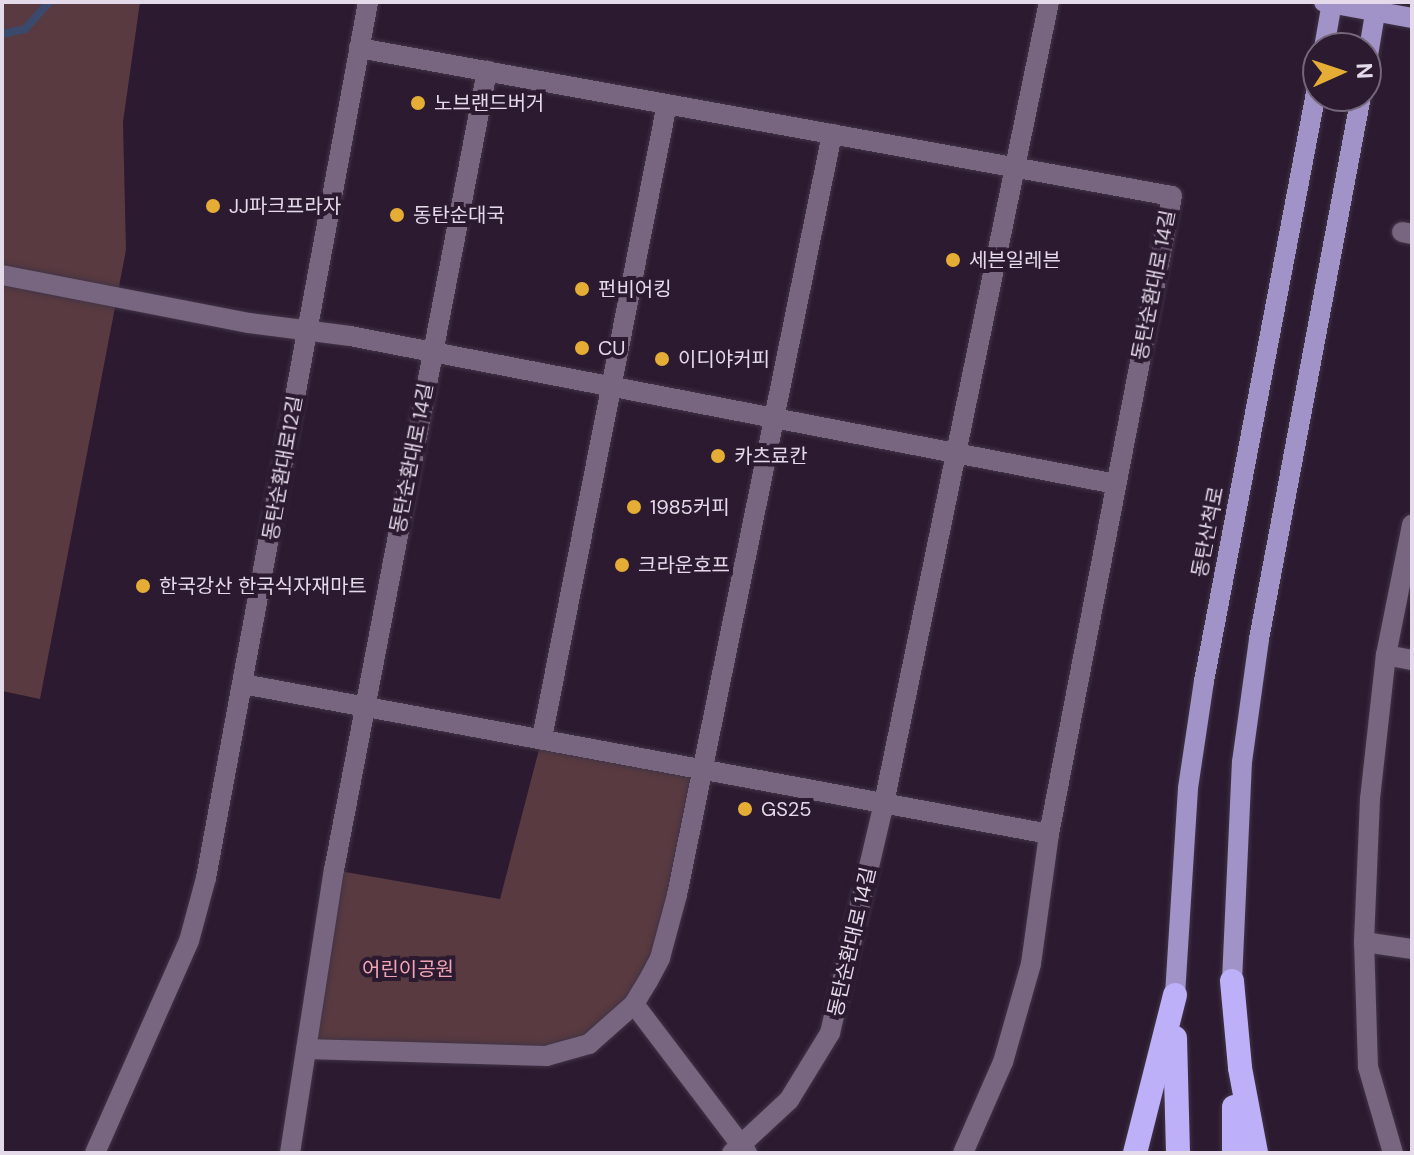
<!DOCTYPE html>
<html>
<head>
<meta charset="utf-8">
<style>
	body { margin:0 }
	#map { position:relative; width:1414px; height:1155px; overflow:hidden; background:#2b1a30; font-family:"DM Sans","Noto Sans KR",sans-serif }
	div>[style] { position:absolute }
	.green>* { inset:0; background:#583a40 }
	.stream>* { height:8px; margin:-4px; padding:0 4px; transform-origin:4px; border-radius:4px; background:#3b496c }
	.roads { filter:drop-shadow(0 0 2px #413446) drop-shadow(0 0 2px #413446) }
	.minor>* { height:20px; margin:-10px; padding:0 10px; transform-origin:10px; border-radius:10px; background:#78657f }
	.major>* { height:20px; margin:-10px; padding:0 10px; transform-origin:10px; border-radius:10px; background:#a192c8 }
	.highway>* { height:24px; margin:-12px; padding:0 12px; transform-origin:12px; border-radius:12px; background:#bdb0f8 }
	.dots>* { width:22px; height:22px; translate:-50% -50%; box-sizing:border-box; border:4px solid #2b1a30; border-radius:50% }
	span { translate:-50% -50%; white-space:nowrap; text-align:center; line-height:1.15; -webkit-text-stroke:8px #2b1a30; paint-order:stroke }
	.poi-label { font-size:20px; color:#e5dae9 }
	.left { translate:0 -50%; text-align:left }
	.street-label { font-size:20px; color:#e5dae9 }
	.park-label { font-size:20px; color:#f1a5b4 }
	.frame { position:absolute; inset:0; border:4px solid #e5dae9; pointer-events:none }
	.north { position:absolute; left:1302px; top:32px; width:80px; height:80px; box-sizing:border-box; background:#2b1a30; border:2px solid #75677a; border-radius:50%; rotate:87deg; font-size:22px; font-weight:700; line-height:32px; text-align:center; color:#e5dae9 }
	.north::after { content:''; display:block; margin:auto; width:28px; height:36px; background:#e6ad36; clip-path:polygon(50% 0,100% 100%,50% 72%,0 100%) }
</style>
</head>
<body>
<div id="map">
	<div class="green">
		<div style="clip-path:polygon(2px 2px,140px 2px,123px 122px,126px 250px,40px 699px,2px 691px)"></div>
		<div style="clip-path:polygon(542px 738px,703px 769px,660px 958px,589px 1044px,546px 1056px,306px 1049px,334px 870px,500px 899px)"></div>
	</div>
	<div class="stream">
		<div style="left:2px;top:34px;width:24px;rotate:-12deg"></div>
		<div style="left:25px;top:29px;width:36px;rotate:-48deg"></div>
	</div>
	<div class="roads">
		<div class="minor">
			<div style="left:359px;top:48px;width:826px;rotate:10.32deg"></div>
			<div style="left:1172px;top:196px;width:650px;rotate:100.91deg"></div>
			<div style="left:1049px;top:834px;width:131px;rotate:97.9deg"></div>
			<div style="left:1031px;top:964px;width:102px;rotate:105.9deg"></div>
			<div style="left:1003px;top:1062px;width:99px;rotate:113.7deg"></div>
			<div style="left:1402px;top:232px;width:10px;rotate:11deg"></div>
			<div style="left:2px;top:275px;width:252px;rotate:11deg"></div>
			<div style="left:249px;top:323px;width:102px;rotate:7.3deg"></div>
			<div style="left:350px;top:336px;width:780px;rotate:10.94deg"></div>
			<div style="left:1386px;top:655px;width:26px;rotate:11deg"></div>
			<div style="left:243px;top:684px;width:820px;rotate:10.54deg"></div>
			<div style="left:542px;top:738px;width:646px;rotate:-78.85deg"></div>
			<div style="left:1364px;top:942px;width:49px;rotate:8.3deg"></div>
			<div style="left:634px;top:1004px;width:187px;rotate:52.8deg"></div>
			<div style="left:306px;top:1049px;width:240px;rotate:1.7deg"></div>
			<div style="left:546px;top:1056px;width:45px;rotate:-15.6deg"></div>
			<div style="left:589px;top:1044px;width:60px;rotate:-41.6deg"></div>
			<div style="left:634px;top:1004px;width:27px;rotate:-59deg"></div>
			<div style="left:648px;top:981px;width:26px;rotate:-62deg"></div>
			<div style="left:660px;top:958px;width:65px;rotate:-74.9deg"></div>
			<div style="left:677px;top:895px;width:777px;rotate:-78.49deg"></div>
			<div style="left:95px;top:1153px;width:232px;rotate:-66.1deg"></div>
			<div style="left:189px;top:941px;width:65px;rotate:-74.9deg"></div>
			<div style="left:206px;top:878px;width:891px;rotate:-79.52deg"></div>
			<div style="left:290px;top:1153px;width:286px;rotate:-81.2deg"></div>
			<div style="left:334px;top:870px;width:814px;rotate:-79.16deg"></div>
			<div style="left:732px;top:1153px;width:78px;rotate:-42.9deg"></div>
			<div style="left:789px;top:1100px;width:79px;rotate:-58.5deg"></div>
			<div style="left:830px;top:1033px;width:236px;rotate:-76.8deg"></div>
			<div style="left:884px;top:803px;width:818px;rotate:-78.36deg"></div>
			<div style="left:1393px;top:1153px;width:90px;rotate:-106.2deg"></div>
			<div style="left:1368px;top:1067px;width:125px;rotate:-91.8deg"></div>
			<div style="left:1364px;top:942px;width:143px;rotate:-87.6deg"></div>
			<div style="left:1370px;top:799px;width:145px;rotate:-83.7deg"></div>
			<div style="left:1386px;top:655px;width:133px;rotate:-78.7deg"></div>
		</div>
		<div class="major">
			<div style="left:1324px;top:2px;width:89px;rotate:10.3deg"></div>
			<div style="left:1324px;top:48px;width:47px;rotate:-80.1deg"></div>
			<div style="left:1366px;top:67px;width:66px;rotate:-80.4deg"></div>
			<div style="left:1232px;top:981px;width:219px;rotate:-87.4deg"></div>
			<div style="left:1242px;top:762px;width:124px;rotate:-82.1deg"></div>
			<div style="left:1259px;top:639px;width:552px;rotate:-79.36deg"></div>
			<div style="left:1175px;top:995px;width:207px;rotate:-86.4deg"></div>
			<div style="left:1188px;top:788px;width:108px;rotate:-81.5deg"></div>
			<div style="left:1204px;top:681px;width:610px;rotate:-79.22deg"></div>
		</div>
		<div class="highway">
			<div style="left:1232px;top:981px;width:87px;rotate:84.7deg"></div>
			<div style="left:1240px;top:1068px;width:86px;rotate:79.3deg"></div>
			<div style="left:1175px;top:1038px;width:115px;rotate:88.5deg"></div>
			<div style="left:1234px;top:1107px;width:46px;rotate:90deg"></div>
			<div style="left:1135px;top:1153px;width:163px;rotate:-75.8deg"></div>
		</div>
	</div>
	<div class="dots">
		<div style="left:418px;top:103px;background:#e6ad36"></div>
		<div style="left:213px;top:206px;background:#e6ad36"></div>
		<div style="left:397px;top:215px;background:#e6ad36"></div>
		<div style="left:953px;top:260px;background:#e6ad36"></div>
		<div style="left:582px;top:289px;background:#e6ad36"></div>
		<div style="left:582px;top:348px;background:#e6ad36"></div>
		<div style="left:662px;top:359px;background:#e6ad36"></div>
		<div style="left:718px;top:456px;background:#e6ad36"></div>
		<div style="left:634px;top:507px;background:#e6ad36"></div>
		<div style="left:622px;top:565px;background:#e6ad36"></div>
		<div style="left:143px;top:586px;background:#e6ad36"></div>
		<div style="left:745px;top:809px;background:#e6ad36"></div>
	</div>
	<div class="poi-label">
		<span class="left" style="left:434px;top:103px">노브랜드버거</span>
		<span class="left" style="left:229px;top:206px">JJ파크프라자</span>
		<span class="left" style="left:413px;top:215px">동탄순대국</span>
		<span class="left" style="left:969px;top:260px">세븐일레븐</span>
		<span class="left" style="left:598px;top:289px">펀비어킹</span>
		<span class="left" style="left:598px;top:348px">CU</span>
		<span class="left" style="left:678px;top:359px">이디야커피</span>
		<span class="left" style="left:734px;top:456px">카츠료칸</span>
		<span class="left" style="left:650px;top:507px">1985커피</span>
		<span class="left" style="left:638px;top:565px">크라운호프</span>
		<span class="left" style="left:159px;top:586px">한국강산 한국식자재마트</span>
		<span class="left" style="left:761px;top:809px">GS25</span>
	</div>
	<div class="street-label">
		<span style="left:1154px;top:285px;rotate:-79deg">동탄순환대로 14길</span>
		<span style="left:412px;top:458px;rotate:-79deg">동탄순환대로 14길</span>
		<span style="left:283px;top:468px;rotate:-80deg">동탄순환대로12길</span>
		<span style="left:1208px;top:532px;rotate:-79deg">동탄산척로</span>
		<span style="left:852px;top:942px;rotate:-77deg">동탄순환대로 14길</span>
	</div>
	<div class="park-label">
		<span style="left:408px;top:969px">어린이공원</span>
	</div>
	<div class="frame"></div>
	<div class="north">N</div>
</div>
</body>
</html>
